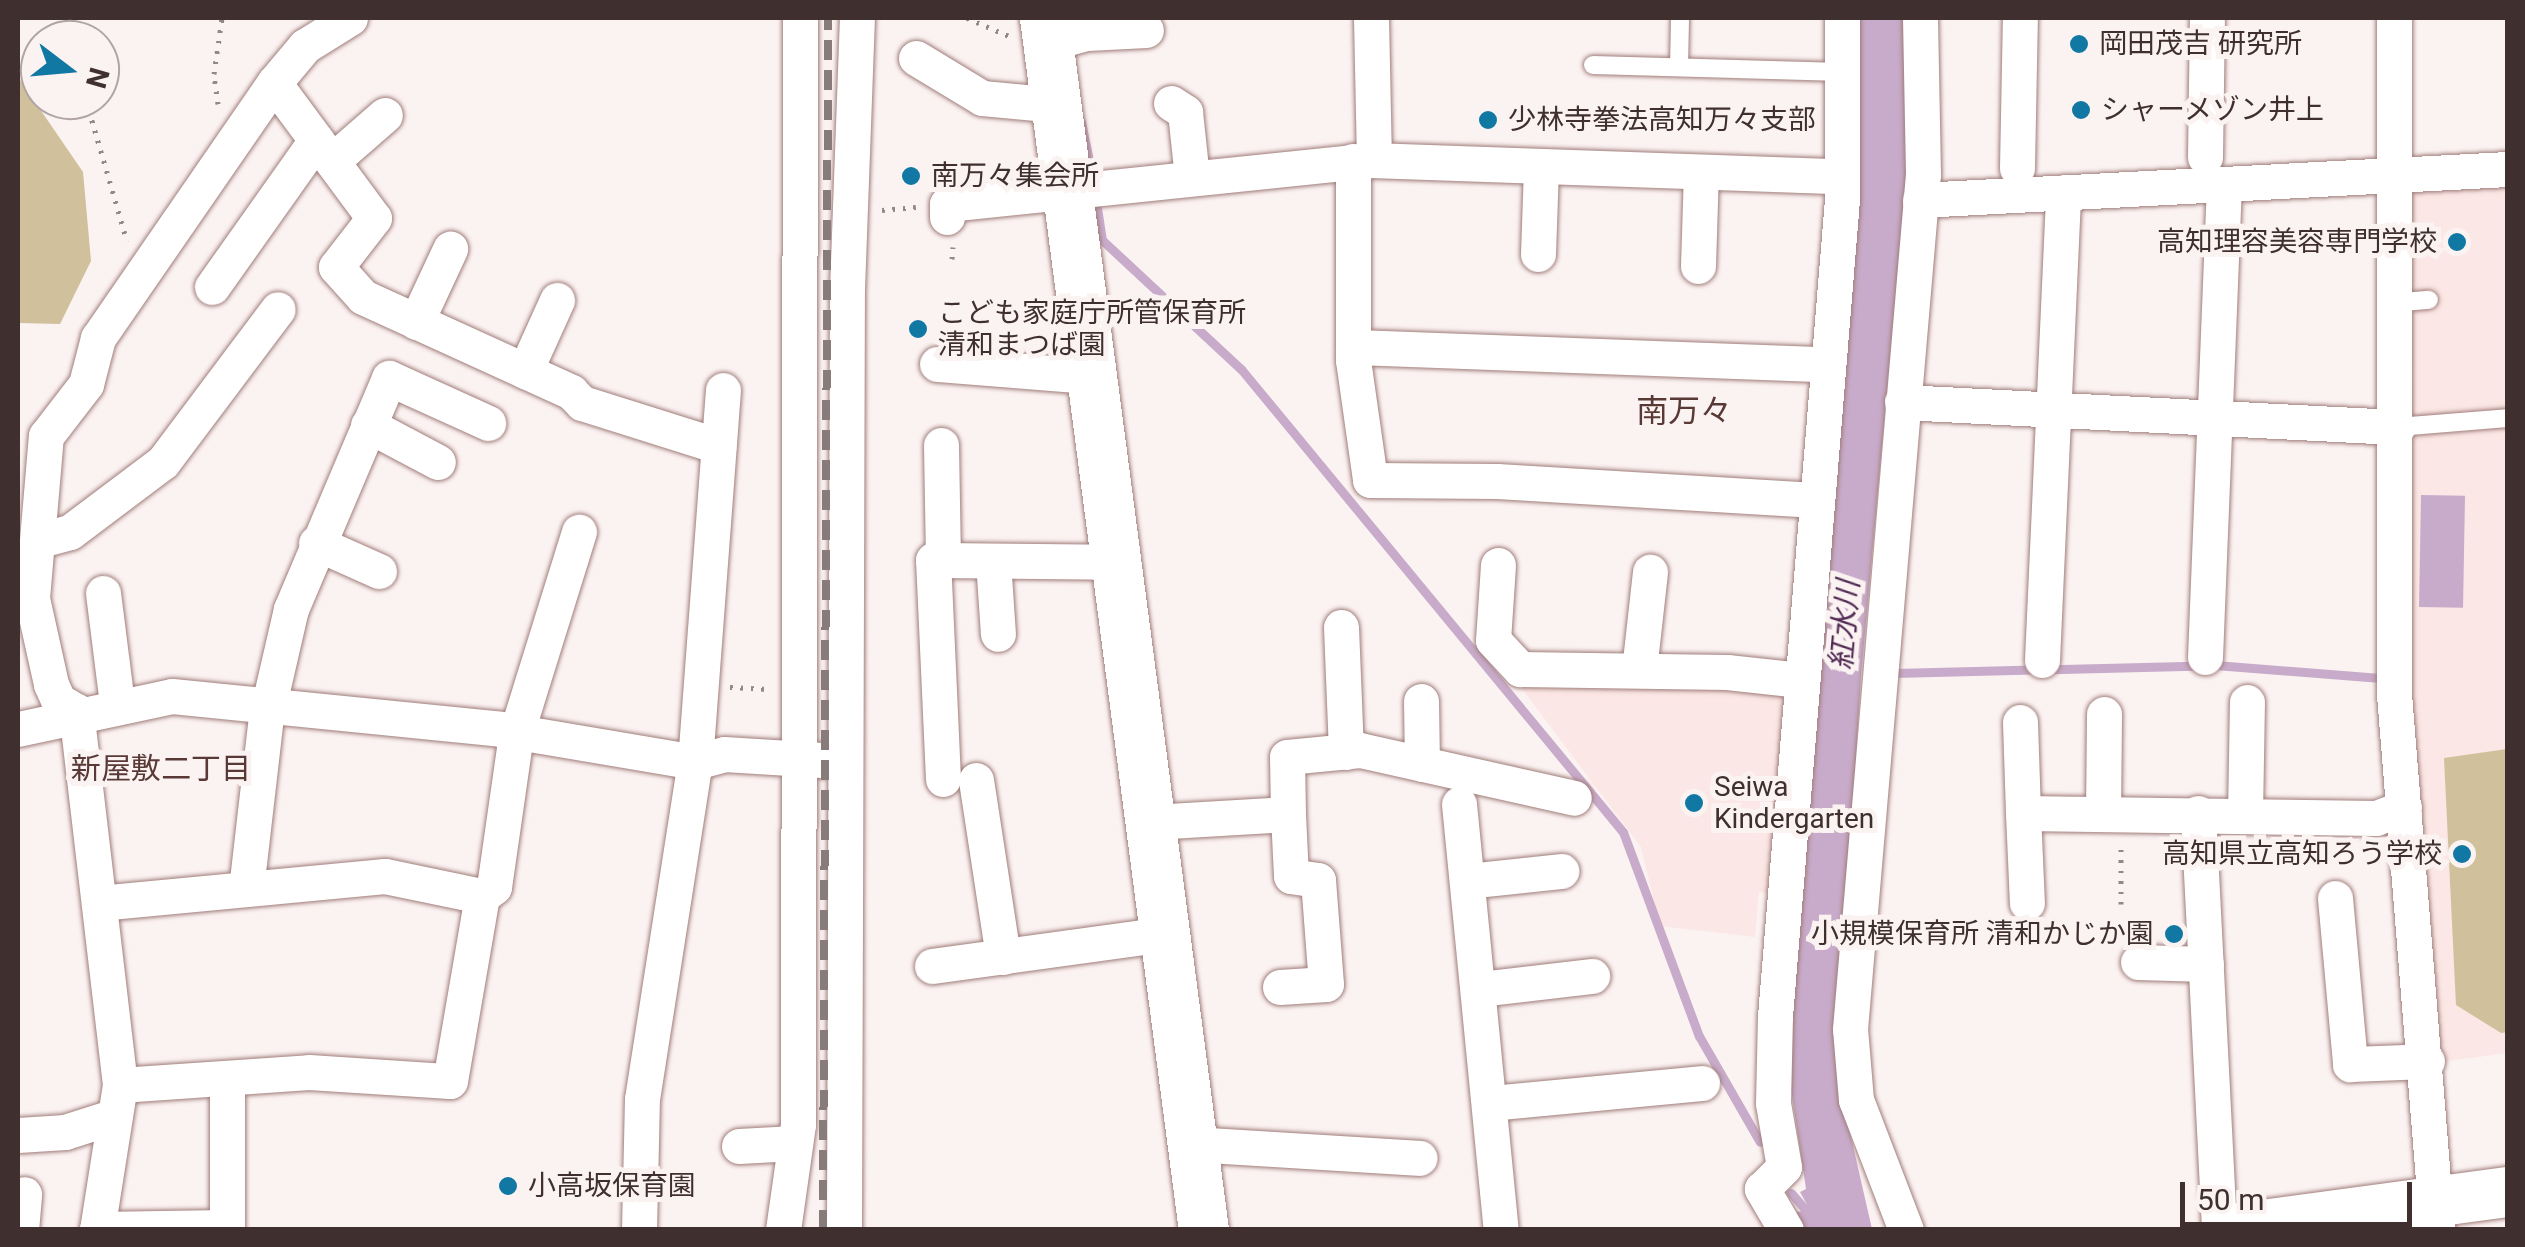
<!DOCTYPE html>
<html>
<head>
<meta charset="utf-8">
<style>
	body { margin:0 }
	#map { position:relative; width:2525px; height:1247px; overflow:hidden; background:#fbf3f2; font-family:Roboto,"Noto Sans JP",sans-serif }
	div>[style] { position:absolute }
	.built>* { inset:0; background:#fbe7e5 }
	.green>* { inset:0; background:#d0c09c }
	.water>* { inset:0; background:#c8abca; transform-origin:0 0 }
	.stream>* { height:9px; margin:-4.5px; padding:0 4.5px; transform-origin:4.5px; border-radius:4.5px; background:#c8abca }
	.path>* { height:5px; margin-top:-2.5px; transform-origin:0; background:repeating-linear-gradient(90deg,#948887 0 2.5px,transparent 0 10.5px) }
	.roads { filter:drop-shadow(0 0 2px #a07d7a) drop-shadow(0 0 2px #a07d7a) }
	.lane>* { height:18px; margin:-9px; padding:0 9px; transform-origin:9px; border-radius:9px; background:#fff }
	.street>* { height:35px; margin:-17.5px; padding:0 17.5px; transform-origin:17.5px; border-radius:17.5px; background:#fff }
	.secondary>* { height:50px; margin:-25px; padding:0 25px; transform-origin:25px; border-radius:25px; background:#fff }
	.rail>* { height:8px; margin-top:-4px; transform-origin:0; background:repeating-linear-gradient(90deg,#887c7b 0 20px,transparent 0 30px) }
	.dots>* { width:28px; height:28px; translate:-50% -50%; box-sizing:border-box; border:5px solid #fbf3f2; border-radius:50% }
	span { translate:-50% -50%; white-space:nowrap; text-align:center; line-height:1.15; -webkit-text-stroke:10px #fbf3f2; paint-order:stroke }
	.poi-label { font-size:28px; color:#3f302f }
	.left { translate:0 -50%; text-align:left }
	.right { translate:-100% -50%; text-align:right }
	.water-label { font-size:30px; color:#502a53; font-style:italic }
	.neighbourhood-label { font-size:30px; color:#583936 }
	.quarter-label { font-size:32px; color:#583936 }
	.frame { position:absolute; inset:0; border:20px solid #3f302f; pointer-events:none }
	.north { position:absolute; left:20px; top:20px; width:100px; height:100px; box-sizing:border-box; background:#fbf3f2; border:2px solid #b0a5a4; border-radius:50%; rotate:106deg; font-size:28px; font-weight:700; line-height:40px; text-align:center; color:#3f302f }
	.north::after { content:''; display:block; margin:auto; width:35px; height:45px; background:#1177a3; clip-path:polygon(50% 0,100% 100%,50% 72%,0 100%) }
	.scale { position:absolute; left:2180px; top:1182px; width:232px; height:45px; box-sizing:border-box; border:5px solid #3f302f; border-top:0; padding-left:12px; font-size:30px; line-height:35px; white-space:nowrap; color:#3f302f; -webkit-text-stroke:8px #fbf3f2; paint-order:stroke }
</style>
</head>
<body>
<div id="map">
	<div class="built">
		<div style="clip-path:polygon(2507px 176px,2507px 1053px,2441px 1062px,2408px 680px,2413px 374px,2405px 183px)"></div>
		<div style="clip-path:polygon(1516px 681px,1790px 687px,1770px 893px,1759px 892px,1755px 937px,1660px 926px,1641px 847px)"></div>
	</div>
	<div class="green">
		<div style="clip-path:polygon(18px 77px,83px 172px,91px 261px,60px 324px,18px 323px)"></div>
		<div style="clip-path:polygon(2507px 749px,2508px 1032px,2501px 1033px,2456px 1005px,2444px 758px)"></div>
	</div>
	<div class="water">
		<div style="clip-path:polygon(1859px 18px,1907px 18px,1907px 173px,1861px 676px,1840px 1021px,1846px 1115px,1872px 1229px,1798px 1229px,1789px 1213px,1810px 1210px,1800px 1192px,1806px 1189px,1783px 1036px,1860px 168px)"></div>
		<div style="left:2421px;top:495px;width:44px;height:112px;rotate:1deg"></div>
	</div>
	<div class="stream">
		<div style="left:1081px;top:122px;width:59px;rotate:78.3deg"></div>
		<div style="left:1095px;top:195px;width:46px;rotate:81.2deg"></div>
		<div style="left:1102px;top:240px;width:190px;rotate:42.9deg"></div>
		<div style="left:1241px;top:369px;width:600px;rotate:50.48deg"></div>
		<div style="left:1623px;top:832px;width:218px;rotate:69.6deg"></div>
		<div style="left:1699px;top:1036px;width:122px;rotate:60.1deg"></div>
		<div style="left:1894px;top:673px;width:321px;rotate:-1.4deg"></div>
		<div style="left:2215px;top:665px;width:166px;rotate:4.5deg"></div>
		<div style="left:1791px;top:1193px;width:49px;rotate:49.1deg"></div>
	</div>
	<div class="path">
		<div style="left:71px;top:18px;width:22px;rotate:80deg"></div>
		<div style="left:967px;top:18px;width:46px;rotate:23.2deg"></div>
		<div style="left:86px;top:100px;width:147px;rotate:73.8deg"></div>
		<div style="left:218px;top:104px;width:30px;rotate:-98deg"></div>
		<div style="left:214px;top:74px;width:57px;rotate:-81.9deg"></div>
		<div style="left:882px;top:210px;width:34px;rotate:-5deg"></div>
		<div style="left:952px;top:259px;width:12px;rotate:-85deg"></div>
		<div style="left:730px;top:687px;width:39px;rotate:3deg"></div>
		<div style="left:2121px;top:904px;width:57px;rotate:-90deg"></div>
	</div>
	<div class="roads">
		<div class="lane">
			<div style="left:1593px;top:65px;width:249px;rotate:1.6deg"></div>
			<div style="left:1679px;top:67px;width:49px;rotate:-88.8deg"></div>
			<div style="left:2392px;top:303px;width:37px;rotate:-5deg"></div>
			<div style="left:2397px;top:427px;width:111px;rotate:-4.6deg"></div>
		</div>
		<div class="street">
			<div style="left:350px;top:18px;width:53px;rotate:148.1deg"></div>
			<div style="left:305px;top:46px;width:48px;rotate:130deg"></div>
			<div style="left:274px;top:83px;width:168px;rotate:53.5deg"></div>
			<div style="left:374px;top:218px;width:62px;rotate:127.8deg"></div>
			<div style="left:336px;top:267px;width:40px;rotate:48deg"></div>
			<div style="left:363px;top:297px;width:229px;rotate:24.5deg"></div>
			<div style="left:571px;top:392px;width:16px;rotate:45deg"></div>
			<div style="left:582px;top:403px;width:143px;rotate:17.5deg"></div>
			<div style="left:1371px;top:18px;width:142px;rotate:88.8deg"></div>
			<div style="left:2394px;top:18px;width:676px;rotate:90deg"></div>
			<div style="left:2394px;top:694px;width:538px;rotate:85.41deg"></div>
			<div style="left:1049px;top:43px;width:39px;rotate:-15deg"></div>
			<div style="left:1087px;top:33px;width:59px;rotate:-2.9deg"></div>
			<div style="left:916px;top:58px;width:77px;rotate:31.2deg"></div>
			<div style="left:982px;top:98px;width:76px;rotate:5.3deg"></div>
			<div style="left:1171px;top:103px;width:17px;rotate:33deg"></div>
			<div style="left:1185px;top:112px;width:65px;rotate:83.9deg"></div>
			<div style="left:2205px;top:157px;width:139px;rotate:-89.2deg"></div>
			<div style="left:332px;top:161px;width:70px;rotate:-41deg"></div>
			<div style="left:1353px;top:161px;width:199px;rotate:90deg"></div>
			<div style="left:1353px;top:360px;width:121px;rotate:81.9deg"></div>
			<div style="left:1370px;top:480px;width:127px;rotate:0.5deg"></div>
			<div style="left:1497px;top:481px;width:319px;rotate:3.4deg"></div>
			<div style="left:2017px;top:168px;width:150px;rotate:-88.9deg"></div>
			<div style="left:1920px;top:200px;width:589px;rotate:-3.02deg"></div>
			<div style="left:947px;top:217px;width:13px;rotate:-90deg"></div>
			<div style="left:947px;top:204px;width:429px;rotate:-5.9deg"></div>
			<div style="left:1374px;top:160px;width:468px;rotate:2deg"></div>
			<div style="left:1538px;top:254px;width:86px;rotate:-88deg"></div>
			<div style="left:1698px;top:266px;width:93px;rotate:-88.2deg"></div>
			<div style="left:212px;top:287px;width:180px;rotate:-54.7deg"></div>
			<div style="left:416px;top:322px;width:81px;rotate:-65deg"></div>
			<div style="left:1353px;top:347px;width:474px;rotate:2.1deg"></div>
			<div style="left:937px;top:364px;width:154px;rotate:4.5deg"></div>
			<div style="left:525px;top:371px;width:78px;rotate:-65.7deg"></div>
			<div style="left:1902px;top:402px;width:496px;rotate:2.9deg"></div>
			<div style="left:368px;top:425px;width:79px;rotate:27.9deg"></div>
			<div style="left:941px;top:445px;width:115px;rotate:89deg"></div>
			<div style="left:40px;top:540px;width:31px;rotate:-15deg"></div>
			<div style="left:70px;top:532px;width:116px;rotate:-37deg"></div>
			<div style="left:163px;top:462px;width:191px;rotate:-53.1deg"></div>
			<div style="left:316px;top:543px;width:69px;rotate:24deg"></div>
			<div style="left:993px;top:561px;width:73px;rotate:86.1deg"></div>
			<div style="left:1498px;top:565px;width:75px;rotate:93.8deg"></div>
			<div style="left:1493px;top:640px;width:40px;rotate:47deg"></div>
			<div style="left:1520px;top:669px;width:207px;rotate:0.8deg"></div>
			<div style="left:1727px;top:672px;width:74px;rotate:6.2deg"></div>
			<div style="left:103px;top:593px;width:112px;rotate:82.8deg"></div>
			<div style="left:1341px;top:627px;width:125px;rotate:87.7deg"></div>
			<div style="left:2205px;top:657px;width:473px;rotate:-87.7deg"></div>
			<div style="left:2042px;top:660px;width:468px;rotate:-87.4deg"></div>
			<div style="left:1639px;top:670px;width:99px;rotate:-83.6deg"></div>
			<div style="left:1421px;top:701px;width:63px;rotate:89.1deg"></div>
			<div style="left:2020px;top:722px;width:91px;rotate:88.1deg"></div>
			<div style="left:2023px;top:813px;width:353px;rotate:0.8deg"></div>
			<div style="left:2376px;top:818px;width:30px;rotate:-21deg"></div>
			<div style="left:18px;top:729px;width:157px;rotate:-12.1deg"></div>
			<div style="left:172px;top:696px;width:330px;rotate:5.7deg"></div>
			<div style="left:500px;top:729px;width:198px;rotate:9.6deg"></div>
			<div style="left:695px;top:762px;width:30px;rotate:-15deg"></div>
			<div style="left:724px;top:754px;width:98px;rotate:3.5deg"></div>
			<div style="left:943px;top:779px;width:219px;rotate:-92.6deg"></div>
			<div style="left:933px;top:560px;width:184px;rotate:0.6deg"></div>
			<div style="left:976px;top:780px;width:179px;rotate:81.3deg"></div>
			<div style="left:1459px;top:804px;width:428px;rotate:84.4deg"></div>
			<div style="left:2023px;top:813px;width:90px;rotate:87.5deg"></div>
			<div style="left:2198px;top:813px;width:418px;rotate:87.1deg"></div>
			<div style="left:2103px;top:814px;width:100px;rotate:-89.4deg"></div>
			<div style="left:2245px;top:815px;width:113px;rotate:-89deg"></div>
			<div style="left:1152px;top:822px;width:136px;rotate:-3.4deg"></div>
			<div style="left:1288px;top:814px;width:57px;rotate:-91deg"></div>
			<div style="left:1287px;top:757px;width:73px;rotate:-5.5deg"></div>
			<div style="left:1360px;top:750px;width:219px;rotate:12.6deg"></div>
			<div style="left:1467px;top:881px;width:95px;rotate:-6.1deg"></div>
			<div style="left:246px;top:889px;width:173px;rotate:-83.4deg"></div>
			<div style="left:266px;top:717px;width:111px;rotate:-77deg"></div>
			<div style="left:291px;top:609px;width:251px;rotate:-67deg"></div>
			<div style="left:389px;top:378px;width:109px;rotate:24.4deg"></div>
			<div style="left:2335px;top:898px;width:167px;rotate:84.8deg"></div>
			<div style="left:2350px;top:1064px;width:77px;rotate:-2.2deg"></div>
			<div style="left:99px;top:903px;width:287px;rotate:-5.4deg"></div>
			<div style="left:385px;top:876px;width:99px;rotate:11.7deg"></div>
			<div style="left:2138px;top:962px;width:68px;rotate:1.7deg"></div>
			<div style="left:932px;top:966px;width:237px;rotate:-7.8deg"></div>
			<div style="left:1280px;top:987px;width:46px;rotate:-3.7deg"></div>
			<div style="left:1326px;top:984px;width:104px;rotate:-94.4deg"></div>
			<div style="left:1318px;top:880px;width:27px;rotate:-172deg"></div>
			<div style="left:1291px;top:876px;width:62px;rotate:-92.8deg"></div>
			<div style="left:1479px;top:989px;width:114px;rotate:-6.6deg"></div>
			<div style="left:120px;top:1085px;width:189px;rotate:-3.9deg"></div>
			<div style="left:309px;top:1072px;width:141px;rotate:3.7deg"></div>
			<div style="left:450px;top:1081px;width:188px;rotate:-80.2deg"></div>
			<div style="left:482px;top:896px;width:15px;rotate:-37deg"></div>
			<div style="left:494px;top:887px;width:155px;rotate:-81.8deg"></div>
			<div style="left:516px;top:734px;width:212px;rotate:-72.7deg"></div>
			<div style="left:1491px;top:1103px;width:212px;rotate:-5.4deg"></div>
			<div style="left:18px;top:1135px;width:47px;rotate:-3.7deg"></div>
			<div style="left:65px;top:1132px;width:52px;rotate:-17.7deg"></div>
			<div style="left:1193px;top:1144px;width:227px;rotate:3.5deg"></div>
			<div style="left:739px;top:1146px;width:55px;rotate:-3.1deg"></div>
			<div style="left:97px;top:1229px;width:130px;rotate:-0.9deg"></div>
			<div style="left:227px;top:1227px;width:149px;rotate:-90deg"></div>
			<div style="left:21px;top:1230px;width:36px;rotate:-85deg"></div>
			<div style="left:97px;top:1230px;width:147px;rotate:-81deg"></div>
			<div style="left:120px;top:1085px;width:377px;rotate:-96.7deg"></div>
			<div style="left:76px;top:711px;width:21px;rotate:-149deg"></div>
			<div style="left:58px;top:700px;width:17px;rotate:-114deg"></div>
			<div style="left:51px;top:684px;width:88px;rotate:-102.5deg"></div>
			<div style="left:32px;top:598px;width:163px;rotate:-85.1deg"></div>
			<div style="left:46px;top:436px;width:66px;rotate:-52.4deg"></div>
			<div style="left:86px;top:384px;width:48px;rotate:-75.4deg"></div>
			<div style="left:98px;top:338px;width:310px;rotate:-55.4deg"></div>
			<div style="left:639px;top:1230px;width:131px;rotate:-88.7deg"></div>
			<div style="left:642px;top:1099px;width:341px;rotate:-81.1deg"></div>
			<div style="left:695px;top:762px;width:373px;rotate:-85.7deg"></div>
			<div style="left:783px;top:1230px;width:107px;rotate:-81.9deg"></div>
			<div style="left:798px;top:1124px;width:1106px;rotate:-89.9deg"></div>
			<div style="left:844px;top:1230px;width:941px;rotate:-89.82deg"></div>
			<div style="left:847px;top:289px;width:271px;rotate:-87.9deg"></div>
			<div style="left:1786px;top:1230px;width:48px;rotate:-120.3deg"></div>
			<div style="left:1762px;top:1189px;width:31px;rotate:-45deg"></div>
			<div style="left:1784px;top:1167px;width:65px;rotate:-99.8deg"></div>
			<div style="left:1773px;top:1103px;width:87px;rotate:-88.7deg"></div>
			<div style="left:1775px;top:1016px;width:820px;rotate:-85.31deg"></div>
			<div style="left:1842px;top:199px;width:181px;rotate:-90deg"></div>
			<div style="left:1906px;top:1230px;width:139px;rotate:-111deg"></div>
			<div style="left:1856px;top:1100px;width:71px;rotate:-94.8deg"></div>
			<div style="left:1850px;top:1029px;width:858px;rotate:-85.12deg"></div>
			<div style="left:1923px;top:174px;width:156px;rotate:-91.1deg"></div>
		</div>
		<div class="secondary">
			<div style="left:1045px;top:18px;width:1222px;rotate:82.53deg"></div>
			<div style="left:2226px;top:1230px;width:285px;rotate:-7.7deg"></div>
		</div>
	</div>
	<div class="rail">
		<div style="left:823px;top:1230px;width:1212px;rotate:-89.76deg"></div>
	</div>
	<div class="dots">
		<div style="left:2079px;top:44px;background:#1177a3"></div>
		<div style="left:2081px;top:110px;background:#1177a3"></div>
		<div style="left:1488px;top:120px;background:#1177a3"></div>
		<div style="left:911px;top:176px;background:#1177a3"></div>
		<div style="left:2457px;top:242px;background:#1177a3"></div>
		<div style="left:918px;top:329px;background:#1177a3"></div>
		<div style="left:1694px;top:803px;background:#1177a3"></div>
		<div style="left:2462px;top:854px;background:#1177a3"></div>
		<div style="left:2174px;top:934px;background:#1177a3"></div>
		<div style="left:508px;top:1186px;background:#1177a3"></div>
	</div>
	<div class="poi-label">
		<span class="left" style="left:2099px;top:44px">岡田茂吉 研究所</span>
		<span class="left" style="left:2101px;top:110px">シャーメゾン井上</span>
		<span class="left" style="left:1508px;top:120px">少林寺拳法高知万々支部</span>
		<span class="left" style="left:931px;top:176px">南万々集会所</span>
		<span class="right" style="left:2437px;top:242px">高知理容美容専門学校</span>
		<span class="left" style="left:938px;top:329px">こども家庭庁所管保育所<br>清和まつば園</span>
		<span class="left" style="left:1714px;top:803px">Seiwa<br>Kindergarten</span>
		<span class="right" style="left:2442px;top:854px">高知県立高知ろう学校</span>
		<span class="right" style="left:2154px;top:934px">小規模保育所 清和かじか園</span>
		<span class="left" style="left:528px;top:1186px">小高坂保育園</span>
	</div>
	<div class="water-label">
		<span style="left:1845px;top:625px;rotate:-85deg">紅水川</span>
	</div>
	<div class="neighbourhood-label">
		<span style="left:161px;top:769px">新屋敷二丁目</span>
	</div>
	<div class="quarter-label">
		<span style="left:1684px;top:411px">南万々</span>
	</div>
	<div class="frame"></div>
	<div class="north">N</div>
	<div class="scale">50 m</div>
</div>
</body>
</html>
